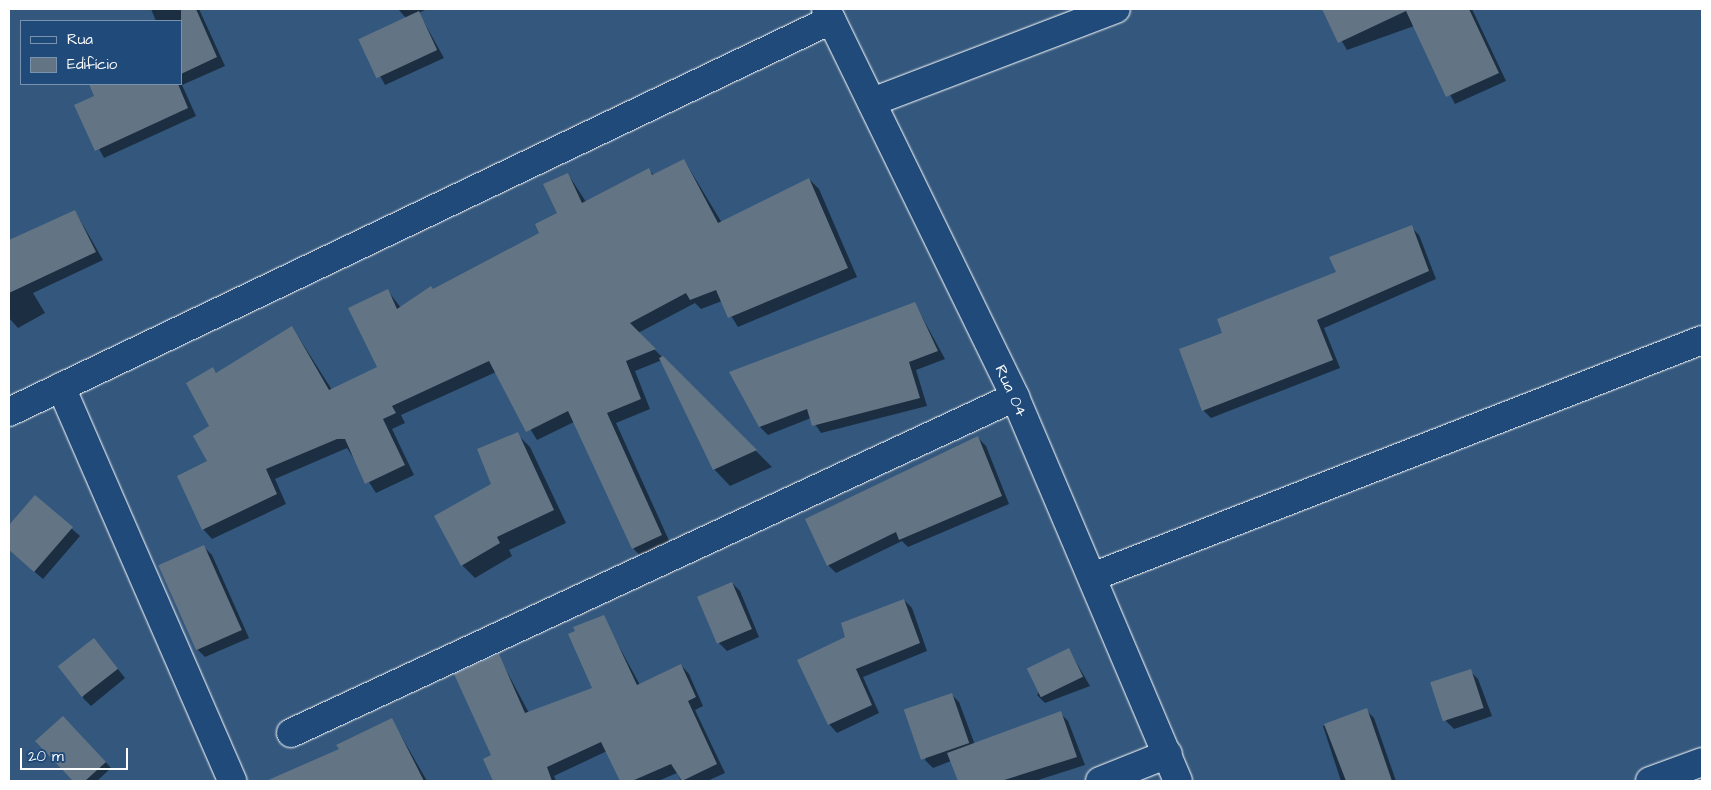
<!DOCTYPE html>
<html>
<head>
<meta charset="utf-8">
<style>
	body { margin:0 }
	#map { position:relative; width:1711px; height:790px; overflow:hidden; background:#33577d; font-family:"Architects Daughter",sans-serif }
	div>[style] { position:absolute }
	.shadow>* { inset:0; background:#0007 }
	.building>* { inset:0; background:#637584; transform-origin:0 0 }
	.roads { filter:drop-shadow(0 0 1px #fff) drop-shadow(0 0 1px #fff) }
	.street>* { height:28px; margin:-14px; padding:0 14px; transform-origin:14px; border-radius:14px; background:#1f4a7a }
	.secondary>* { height:28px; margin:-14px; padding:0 14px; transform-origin:14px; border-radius:14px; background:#1f4a7a }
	span { translate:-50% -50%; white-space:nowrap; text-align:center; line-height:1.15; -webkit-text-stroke:4px #1f4a7a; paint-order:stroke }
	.street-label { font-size:16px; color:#fff }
	.frame { position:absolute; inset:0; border:10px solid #fff; pointer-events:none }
	.legend { position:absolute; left:20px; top:20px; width:162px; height:65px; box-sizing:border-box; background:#1f4a7a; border:1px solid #7992af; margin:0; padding:6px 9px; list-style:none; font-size:15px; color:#fff }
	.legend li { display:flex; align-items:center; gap:10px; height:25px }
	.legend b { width:25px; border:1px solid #7992af }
	.scale { position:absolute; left:20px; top:748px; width:108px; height:22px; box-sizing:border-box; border:2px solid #fff; border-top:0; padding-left:6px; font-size:15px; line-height:18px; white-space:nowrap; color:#fff; -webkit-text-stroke:4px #1f4a7a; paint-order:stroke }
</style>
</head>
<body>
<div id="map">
	<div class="shadow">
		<div style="clip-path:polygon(151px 9px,199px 9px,225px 66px,182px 85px,196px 116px,104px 158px,76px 106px,96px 97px,92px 87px,181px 84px,181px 21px,156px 21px)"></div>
		<div style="clip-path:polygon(398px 9px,427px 9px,419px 13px,444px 58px,385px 85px,360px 39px,406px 18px)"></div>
		<div style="clip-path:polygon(1323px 9px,1472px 9px,1506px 81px,1455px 104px,1414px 26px,1347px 50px)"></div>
		<div style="clip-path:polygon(684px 160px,722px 223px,809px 179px,819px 189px,857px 277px,738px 327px,722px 301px,701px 309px,695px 303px,638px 333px,772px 467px,730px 486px,714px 469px,662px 360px,635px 371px,650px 409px,616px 423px,671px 545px,642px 558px,633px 548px,574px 422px,537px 440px,496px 372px,401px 415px,405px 423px,392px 429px,414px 475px,376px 493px,347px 448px,275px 479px,286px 504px,212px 539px,203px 529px,212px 369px,218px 374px,292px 327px,332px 390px,378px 367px,388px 291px,401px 308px,541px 234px,559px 213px,568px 174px,586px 202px,648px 170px,654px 175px)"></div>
		<div style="clip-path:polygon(75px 211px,103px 260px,33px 293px,45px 313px,18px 328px,9px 318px,9px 257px)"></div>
		<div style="clip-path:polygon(1411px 227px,1419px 235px,1436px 279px,1324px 328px,1340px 368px,1211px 418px,1203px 410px,1224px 334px,1337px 273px)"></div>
		<div style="clip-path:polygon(915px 304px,945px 359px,916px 370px,927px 406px,821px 433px,811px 418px,768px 435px,760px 427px)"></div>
		<div style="clip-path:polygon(517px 434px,530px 447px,566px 523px,509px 550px,512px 556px,475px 578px,462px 565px)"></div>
		<div style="clip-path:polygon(978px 438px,986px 446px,1009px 504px,908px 547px,902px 541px,836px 573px,828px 565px)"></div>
		<div style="clip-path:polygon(35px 497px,80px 536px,43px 579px,9px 550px,9px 527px)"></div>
		<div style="clip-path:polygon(204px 547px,212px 555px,249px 638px,205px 657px,197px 649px)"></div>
		<div style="clip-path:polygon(732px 583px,740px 591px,759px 637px,727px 651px,719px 643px)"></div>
		<div style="clip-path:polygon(904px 600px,912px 608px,927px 651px,863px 677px,879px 713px,837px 733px,829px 724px,847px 638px)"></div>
		<div style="clip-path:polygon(603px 617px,640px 685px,681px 665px,689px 674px,703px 706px,695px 710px,725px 773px,707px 781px,681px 781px,677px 773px,658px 781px,621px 781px,607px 751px,554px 776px,556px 781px,495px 781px,485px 759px,493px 755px,498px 655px,529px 713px,594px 688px)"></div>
		<div style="clip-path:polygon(94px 639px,125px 678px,91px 706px,83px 698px)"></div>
		<div style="clip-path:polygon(1069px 650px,1090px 686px,1045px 703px,1037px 695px)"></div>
		<div style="clip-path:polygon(1470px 671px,1478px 679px,1492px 716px,1454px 729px,1446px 721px)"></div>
		<div style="clip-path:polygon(951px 694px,959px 702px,975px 745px,1060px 713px,1068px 721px,1085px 765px,1035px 781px,959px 781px,951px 761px,933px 768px,925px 760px)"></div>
		<div style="clip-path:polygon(1366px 710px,1374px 718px,1396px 781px,1341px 781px,1323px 726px)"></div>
		<div style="clip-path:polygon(392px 720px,427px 781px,272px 781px,340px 750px)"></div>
		<div style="clip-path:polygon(71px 725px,111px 768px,97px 781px,75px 781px,37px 741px)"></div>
	</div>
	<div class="building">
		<div style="clip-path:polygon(181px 9px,196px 9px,217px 57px,181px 74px)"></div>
		<div style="clip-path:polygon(1322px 9px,1469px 9px,1499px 73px,1446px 97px,1406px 11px,1338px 43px)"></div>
		<div style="left:419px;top:11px;width:43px;height:67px;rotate:65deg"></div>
		<div style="clip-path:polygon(89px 84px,178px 84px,188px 108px,95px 151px,74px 105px,94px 96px)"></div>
		<div style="clip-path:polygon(684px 159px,718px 223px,809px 178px,848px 268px,728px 318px,716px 290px,690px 300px,686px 293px,630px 323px,656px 349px,626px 361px,641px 399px,607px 413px,662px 535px,632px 549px,568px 411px,526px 432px,489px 361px,392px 406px,396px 413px,383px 419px,405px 465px,365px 484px,345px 439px,337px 439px,266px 469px,277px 494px,202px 530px,177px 476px,207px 461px,193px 436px,209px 426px,186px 383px,213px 367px,216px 373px,292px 326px,329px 390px,377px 367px,348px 308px,388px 289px,397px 309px,431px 286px,433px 289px,539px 233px,535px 224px,557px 213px,543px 184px,568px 173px,582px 203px,649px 168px,652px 175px)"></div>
		<div style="clip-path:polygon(75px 210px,96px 252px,9px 293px,9px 240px)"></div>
		<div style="clip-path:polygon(1412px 225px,1429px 271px,1317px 320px,1333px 360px,1202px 411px,1179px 349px,1222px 333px,1217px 319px,1336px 272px,1329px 257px)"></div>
		<div style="clip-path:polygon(915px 302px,938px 351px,909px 362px,920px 398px,812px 426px,807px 409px,759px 427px,729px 372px)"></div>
		<div style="clip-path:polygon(663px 356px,757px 450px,713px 470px,659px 358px)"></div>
		<div style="clip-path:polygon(518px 432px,554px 510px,497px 537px,500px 543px,461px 566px,434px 516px,491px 484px,477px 449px)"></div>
		<div style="clip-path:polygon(978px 436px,1002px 496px,899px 540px,896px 532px,827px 566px,805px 519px)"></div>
		<div style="clip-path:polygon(35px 495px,73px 527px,34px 572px,9px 550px,9px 525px)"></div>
		<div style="left:204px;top:545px;width:93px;height:50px;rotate:66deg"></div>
		<div style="left:732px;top:582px;width:51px;height:38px;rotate:67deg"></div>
		<div style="clip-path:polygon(904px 599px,920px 643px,856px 669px,872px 705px,828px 725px,797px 660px,845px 637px,841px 623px)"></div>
		<div style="clip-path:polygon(604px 615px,637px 685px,681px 664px,696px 697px,688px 701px,717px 764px,682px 781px,671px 764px,632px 781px,620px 781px,601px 742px,547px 767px,552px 781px,493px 781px,483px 759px,491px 755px,454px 674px,499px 654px,525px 713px,592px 688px,568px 634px,575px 631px,573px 627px)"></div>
		<div style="left:94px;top:638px;width:39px;height:46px;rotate:52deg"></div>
		<div style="left:1069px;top:648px;width:32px;height:47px;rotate:64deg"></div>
		<div style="left:1471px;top:669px;width:41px;height:43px;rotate:72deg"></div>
		<div style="left:952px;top:693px;width:53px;height:51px;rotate:71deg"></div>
		<div style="clip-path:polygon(1367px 708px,1392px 781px,1346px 781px,1324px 724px)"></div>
		<div style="clip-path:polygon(1061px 711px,1077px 757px,1001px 781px,958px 781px,947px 753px)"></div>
		<div style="clip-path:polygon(63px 716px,106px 762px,85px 781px,73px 781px,35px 741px)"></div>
		<div style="clip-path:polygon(392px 718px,424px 781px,266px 781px,339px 749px,336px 745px)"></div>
	</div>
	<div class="roads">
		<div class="street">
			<div style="left:872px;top:102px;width:261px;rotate:-20.9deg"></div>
			<div style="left:61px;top:387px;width:430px;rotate:66.5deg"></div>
			<div style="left:9px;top:412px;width:911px;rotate:-25.5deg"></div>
			<div style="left:1092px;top:577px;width:654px;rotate:-21.23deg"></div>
			<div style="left:291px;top:733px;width:798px;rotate:-24.9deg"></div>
			<div style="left:1100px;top:781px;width:73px;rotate:-21.7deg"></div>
			<div style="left:1650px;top:781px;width:55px;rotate:-20.1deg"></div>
		</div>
		<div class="secondary">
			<div style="left:826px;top:9px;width:432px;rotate:64deg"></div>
			<div style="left:1015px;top:397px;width:417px;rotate:67deg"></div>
		</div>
	</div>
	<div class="street-label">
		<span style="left:1011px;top:391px;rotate:65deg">Rua 04</span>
	</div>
	<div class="frame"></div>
	<ul class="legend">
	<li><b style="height:6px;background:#1f4a7a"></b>Rua</li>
	<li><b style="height:14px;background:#637584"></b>Edifício</li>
	</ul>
	<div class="scale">20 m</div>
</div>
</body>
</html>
